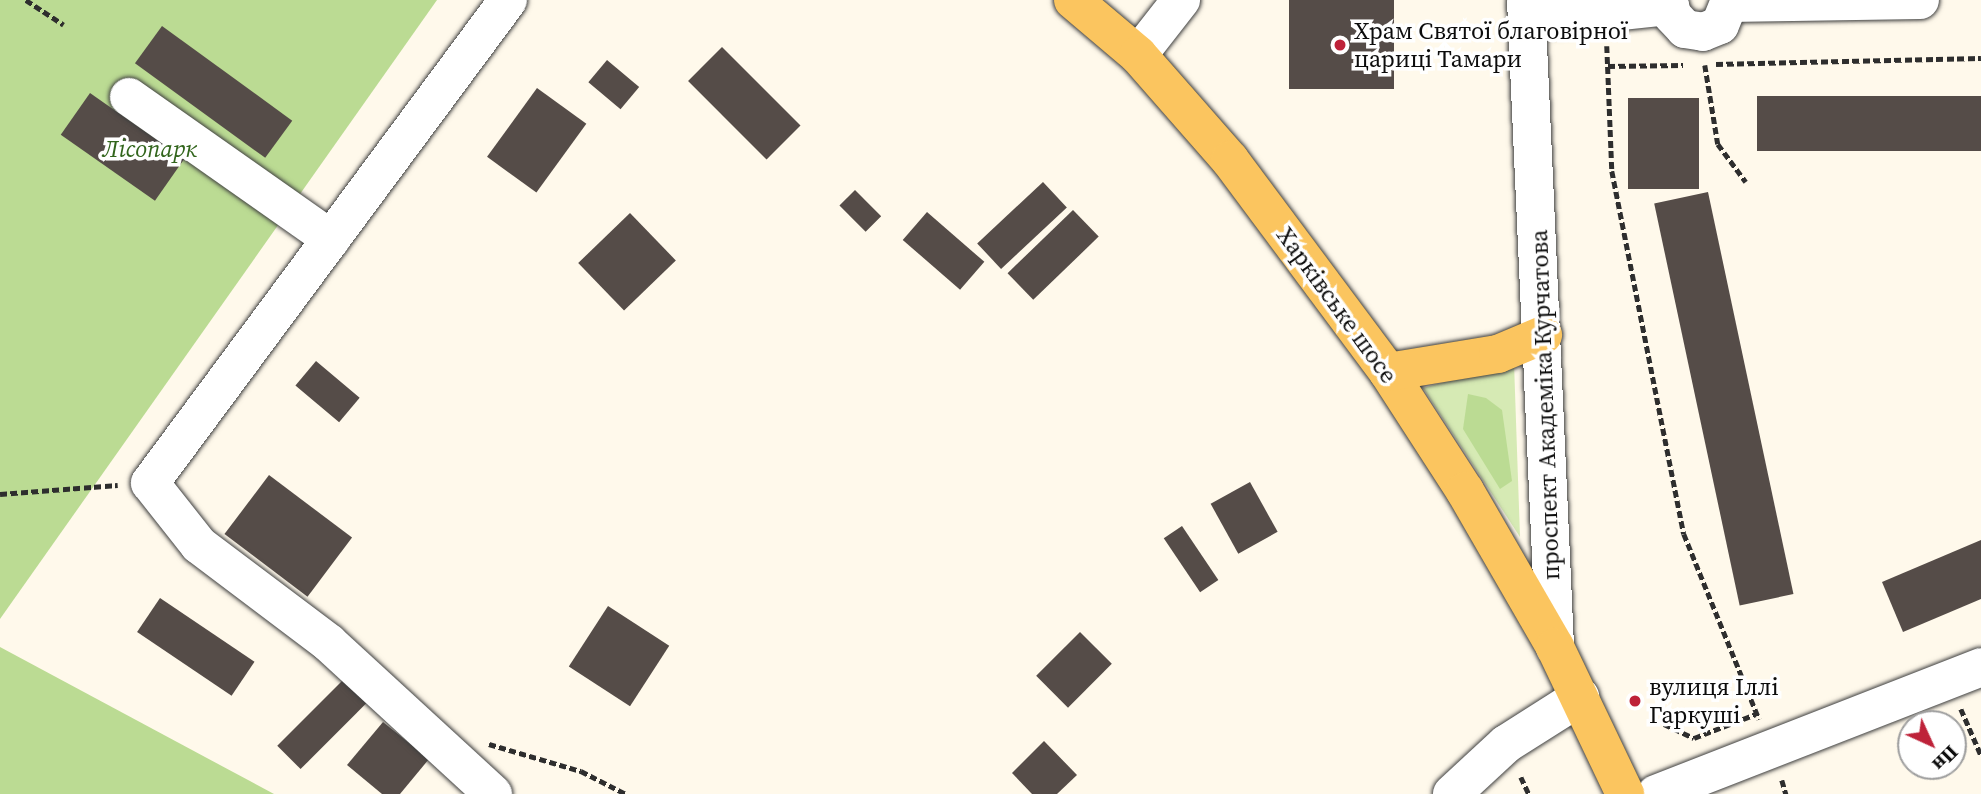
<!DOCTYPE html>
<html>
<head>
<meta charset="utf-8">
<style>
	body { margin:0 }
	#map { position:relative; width:1981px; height:794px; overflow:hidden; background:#fff9eb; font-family:"Source Serif 4",serif }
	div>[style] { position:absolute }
	.green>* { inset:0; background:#d6eab4 }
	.forest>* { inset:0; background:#bbdb93 }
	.building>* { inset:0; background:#554c48; transform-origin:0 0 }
	.path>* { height:4.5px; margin-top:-2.25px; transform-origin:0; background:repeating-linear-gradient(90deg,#2e2e2e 0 7px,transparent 0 10.5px) }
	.roads { filter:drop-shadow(0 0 2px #3f3f3f) drop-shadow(0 0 2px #3f3f3f) }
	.minor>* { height:38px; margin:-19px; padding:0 19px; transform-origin:19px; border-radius:19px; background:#fff }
	.major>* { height:38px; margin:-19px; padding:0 19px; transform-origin:19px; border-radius:19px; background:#fbc55f }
	.dots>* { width:19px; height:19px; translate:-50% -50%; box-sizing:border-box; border:4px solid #fff; border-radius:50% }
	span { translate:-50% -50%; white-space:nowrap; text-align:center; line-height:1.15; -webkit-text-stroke:7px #fff; paint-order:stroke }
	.poi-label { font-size:24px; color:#0c0c0c }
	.left { translate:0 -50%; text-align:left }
	.park-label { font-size:24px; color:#32651c; font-style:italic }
	.street-label { font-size:24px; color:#0c0c0c }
	.north { position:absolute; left:1897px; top:710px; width:70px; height:70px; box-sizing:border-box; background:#fff; border:2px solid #9e9e9e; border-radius:50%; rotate:135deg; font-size:19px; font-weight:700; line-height:28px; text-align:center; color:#0c0c0c }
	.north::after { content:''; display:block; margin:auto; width:24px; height:32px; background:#be2239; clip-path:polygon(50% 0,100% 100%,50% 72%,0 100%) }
</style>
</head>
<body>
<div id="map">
	<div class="green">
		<div style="clip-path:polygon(1514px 363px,1520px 537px,1423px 388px)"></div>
	</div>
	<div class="forest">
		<div style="clip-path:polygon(0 0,437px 0,0 619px)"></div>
		<div style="clip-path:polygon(1468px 394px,1486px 398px,1502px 410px,1512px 481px,1500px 489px,1463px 429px)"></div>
		<div style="clip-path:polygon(0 647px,274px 794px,0 794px)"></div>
	</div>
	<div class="building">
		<div style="left:1289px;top:0;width:105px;height:89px"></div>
		<div style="left:162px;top:26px;width:161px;height:46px;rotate:36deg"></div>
		<div style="left:722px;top:47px;width:111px;height:48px;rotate:45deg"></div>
		<div style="left:607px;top:60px;width:42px;height:29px;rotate:40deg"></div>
		<div style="left:537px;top:88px;width:61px;height:85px;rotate:36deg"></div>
		<div style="left:90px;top:93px;width:115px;height:51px;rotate:35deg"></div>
		<div style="left:1981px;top:96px;width:55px;height:224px;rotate:90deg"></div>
		<div style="left:1628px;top:98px;width:71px;height:91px"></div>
		<div style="left:1043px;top:182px;width:35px;height:90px;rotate:47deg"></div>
		<div style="left:855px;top:190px;width:37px;height:22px;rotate:45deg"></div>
		<div style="left:1708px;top:192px;width:411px;height:55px;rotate:78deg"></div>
		<div style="left:1073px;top:210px;width:37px;height:91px;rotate:46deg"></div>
		<div style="left:927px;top:212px;width:76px;height:37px;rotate:41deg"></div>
		<div style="left:630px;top:213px;width:66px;height:72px;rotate:46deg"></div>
		<div style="left:316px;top:361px;width:57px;height:32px;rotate:40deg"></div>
		<div style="left:269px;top:475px;width:104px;height:74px;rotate:37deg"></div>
		<div style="left:1250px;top:482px;width:57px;height:45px;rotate:61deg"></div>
		<div style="left:1182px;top:526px;width:65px;height:22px;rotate:56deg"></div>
		<div style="clip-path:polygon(1981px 540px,1981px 599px,1903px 632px,1882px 582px)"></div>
		<div style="left:160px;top:598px;width:114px;height:41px;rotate:34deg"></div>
		<div style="left:608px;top:606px;width:73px;height:72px;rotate:33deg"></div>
		<div style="left:1080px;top:632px;width:45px;height:62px;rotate:45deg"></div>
		<div style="left:343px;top:680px;width:33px;height:93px;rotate:45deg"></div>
		<div style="clip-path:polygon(383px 722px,429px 759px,400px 794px,382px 794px,347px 765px)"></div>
		<div style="clip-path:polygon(1044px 741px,1077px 775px,1057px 794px,1032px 794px,1012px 773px)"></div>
	</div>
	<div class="path">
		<div style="left:26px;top:0;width:45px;rotate:33.3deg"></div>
		<div style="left:1607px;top:46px;width:125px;rotate:87.7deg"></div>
		<div style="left:1612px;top:171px;width:370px;rotate:78.8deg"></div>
		<div style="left:1684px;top:534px;width:200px;rotate:67.9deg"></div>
		<div style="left:1716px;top:64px;width:265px;rotate:-1.3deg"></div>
		<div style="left:1705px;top:65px;width:80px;rotate:80.7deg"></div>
		<div style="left:1718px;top:144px;width:47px;rotate:53.6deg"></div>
		<div style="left:1608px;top:66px;width:75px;rotate:-0.8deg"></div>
		<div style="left:0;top:494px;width:118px;rotate:-4.4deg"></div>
		<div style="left:1961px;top:709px;width:50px;rotate:66.5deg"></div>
		<div style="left:1664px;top:724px;width:33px;rotate:25deg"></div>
		<div style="left:1694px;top:738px;width:66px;rotate:-21.2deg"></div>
		<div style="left:489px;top:744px;width:96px;rotate:16.4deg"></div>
		<div style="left:581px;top:771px;width:51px;rotate:27.1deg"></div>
		<div style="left:1521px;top:777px;width:19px;rotate:65deg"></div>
		<div style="left:1782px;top:780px;width:15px;rotate:74deg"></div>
	</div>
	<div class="roads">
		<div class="minor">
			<div style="left:1526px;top:0;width:648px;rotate:87.43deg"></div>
			<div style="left:1527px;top:21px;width:144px;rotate:-6deg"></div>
			<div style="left:1670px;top:6px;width:9px;rotate:77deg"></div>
			<div style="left:1672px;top:15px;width:19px;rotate:47deg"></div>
			<div style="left:1685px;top:29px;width:18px;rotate:9deg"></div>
			<div style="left:1703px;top:32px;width:18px;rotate:-22deg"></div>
			<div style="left:1720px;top:25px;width:24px;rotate:-68deg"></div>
			<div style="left:1729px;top:3px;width:191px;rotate:-0.9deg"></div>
			<div style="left:1138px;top:55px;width:70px;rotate:-52deg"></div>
			<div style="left:129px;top:97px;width:247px;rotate:35.1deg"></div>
			<div style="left:493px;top:794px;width:223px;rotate:-137.4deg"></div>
			<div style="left:329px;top:643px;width:163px;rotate:-143deg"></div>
			<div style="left:199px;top:545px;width:79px;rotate:-128.3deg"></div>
			<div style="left:150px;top:483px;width:601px;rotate:-53.45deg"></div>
			<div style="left:1452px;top:794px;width:74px;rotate:-42.8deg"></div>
			<div style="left:1506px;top:744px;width:88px;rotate:-32.4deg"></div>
			<div style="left:1656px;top:794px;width:349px;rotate:-21.3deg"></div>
		</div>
		<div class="major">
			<div style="left:1073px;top:0;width:85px;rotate:40.2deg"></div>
			<div style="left:1138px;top:55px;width:140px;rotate:48.8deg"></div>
			<div style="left:1230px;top:160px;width:264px;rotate:53.3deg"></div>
			<div style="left:1388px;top:372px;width:142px;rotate:57.1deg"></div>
			<div style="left:1465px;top:491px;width:180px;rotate:60deg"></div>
			<div style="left:1555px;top:647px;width:163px;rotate:64.5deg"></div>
			<div style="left:1388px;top:372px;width:111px;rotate:-9.3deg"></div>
			<div style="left:1498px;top:354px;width:49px;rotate:-22.9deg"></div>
		</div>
	</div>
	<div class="dots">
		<div style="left:1340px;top:45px;background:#be2239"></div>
		<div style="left:1635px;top:701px;background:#be2239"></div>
	</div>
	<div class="poi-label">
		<span class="left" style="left:1354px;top:45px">Храм Святої благовірної<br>цариці Тамари</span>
		<span class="left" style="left:1649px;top:701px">вулиця Іллі<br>Гаркуші</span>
	</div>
	<div class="park-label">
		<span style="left:150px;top:149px">Лісопарк</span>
	</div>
	<div class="street-label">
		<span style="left:1337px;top:305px;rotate:54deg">Харківське шосе</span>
		<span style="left:1545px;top:405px;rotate:-92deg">проспект Академіка Курчатова</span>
	</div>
	<div class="north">Пн</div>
</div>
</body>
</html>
